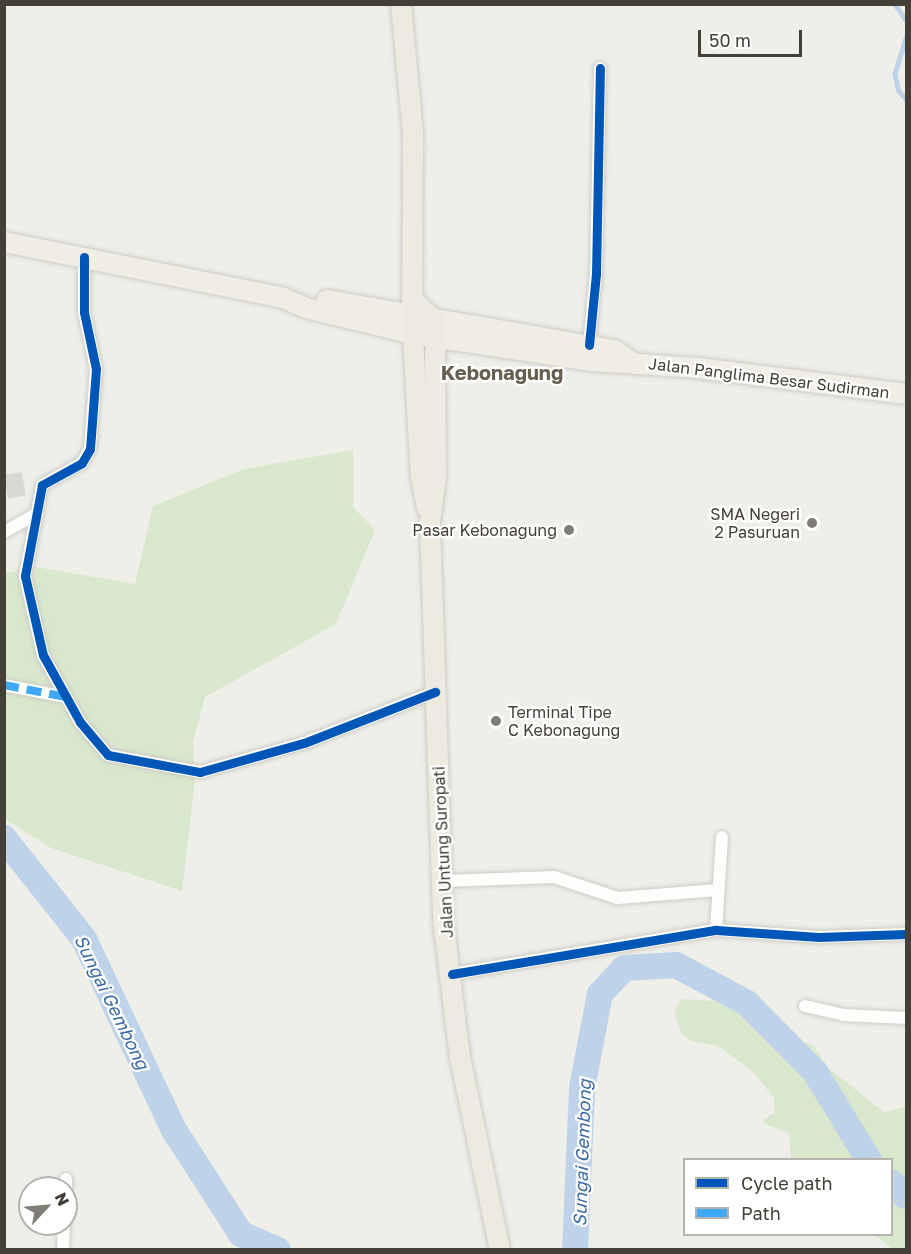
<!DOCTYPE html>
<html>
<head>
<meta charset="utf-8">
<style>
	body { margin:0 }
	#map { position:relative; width:911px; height:1254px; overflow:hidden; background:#efefea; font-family:"Golos Text",sans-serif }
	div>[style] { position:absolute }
	.green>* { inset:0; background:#d9e8cc }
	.stream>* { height:4.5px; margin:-2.25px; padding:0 2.25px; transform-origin:2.25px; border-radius:2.25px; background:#bed3e9 }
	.river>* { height:26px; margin:-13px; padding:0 13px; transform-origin:13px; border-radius:13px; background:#bed3e9 }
	.building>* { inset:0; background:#d8d7d2; transform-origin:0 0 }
	.roads { filter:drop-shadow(0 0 2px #cdccc7) drop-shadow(0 0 2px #cdccc7) }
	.minor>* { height:12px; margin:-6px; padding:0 6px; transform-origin:6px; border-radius:6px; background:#fdfdfc }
	.primary>* { height:20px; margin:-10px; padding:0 10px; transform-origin:10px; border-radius:10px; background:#f0eee4 }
	.trunk>* { height:20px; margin:-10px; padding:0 10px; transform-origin:10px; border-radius:10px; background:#edeadf }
	.quiet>* { height:8px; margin-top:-4px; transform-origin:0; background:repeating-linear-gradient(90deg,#3fa9f5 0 15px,transparent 0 23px) }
	.cycleway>* { height:9px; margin:-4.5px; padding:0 4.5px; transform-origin:4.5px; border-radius:4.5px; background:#0057b8 }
	.dots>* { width:16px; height:16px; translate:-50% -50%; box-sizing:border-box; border:3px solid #fff; border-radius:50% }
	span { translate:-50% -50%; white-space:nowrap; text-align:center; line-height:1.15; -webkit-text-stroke:4.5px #fff; paint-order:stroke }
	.street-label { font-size:16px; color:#444037 }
	.poi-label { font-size:16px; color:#444037 }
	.right { translate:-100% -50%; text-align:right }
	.left { translate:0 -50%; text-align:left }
	.water-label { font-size:18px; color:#3a6ba5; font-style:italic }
	.quarter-label { font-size:20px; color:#665f4f; font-weight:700 }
	.frame { position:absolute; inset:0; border:6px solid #444037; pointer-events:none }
	.legend { position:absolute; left:683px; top:1158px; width:210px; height:78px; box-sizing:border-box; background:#fff; border:2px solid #b4b3af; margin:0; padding:8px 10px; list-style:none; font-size:18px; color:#444037 }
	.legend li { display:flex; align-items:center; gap:12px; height:30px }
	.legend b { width:30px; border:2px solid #b4b3af }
	.north { position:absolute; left:18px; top:1176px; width:60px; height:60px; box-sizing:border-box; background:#fff; border:2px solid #b4b3af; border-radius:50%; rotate:64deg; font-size:16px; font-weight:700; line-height:24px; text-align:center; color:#444037 }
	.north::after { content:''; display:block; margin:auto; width:21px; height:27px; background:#807d76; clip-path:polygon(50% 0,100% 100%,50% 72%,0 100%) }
	.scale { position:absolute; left:698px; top:30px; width:104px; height:27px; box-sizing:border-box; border:3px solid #444037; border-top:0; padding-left:8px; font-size:18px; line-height:21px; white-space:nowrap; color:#444037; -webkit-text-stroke:4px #fff; paint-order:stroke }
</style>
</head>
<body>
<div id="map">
	<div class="green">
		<div style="clip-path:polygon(353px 450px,353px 507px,375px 530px,336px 624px,205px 697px,193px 742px,195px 780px,182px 891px,51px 848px,5px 819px,4px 573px,36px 567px,135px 584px,153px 506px,244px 469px)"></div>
		<div style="clip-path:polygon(735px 990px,766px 1009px,792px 1038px,814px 1046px,827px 1067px,884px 1112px,906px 1107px,906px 1249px,893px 1249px,875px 1235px,892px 1234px,892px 1160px,791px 1159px,789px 1133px,764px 1124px,764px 1119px,775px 1113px,774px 1098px,752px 1071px,718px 1046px,691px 1041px,681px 1033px,674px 1011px,682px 999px,747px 1003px)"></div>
	</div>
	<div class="stream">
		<div style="left:895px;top:4px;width:19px;rotate:55deg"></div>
		<div style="left:906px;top:38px;width:38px;rotate:107deg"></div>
		<div style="left:895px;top:74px;width:17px;rotate:77deg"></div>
		<div style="left:899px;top:91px;width:11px;rotate:49deg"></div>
	</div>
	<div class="river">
		<div style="left:4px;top:838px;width:129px;rotate:51.6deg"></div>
		<div style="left:84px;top:939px;width:211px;rotate:64.8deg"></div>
		<div style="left:174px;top:1130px;width:124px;rotate:57.2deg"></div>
		<div style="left:241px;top:1234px;width:40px;rotate:23.4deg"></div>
		<div style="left:892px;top:1183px;width:19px;rotate:43deg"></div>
		<div style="left:575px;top:1250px;width:162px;rotate:-87.5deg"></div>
		<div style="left:582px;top:1088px;width:96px;rotate:-79.2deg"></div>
		<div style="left:600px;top:994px;width:35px;rotate:-47deg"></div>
		<div style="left:624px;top:968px;width:52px;rotate:-3.3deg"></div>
		<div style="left:676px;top:965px;width:81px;rotate:28.2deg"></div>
		<div style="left:747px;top:1003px;width:97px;rotate:45.4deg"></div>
		<div style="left:815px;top:1072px;width:103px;rotate:58.5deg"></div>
	</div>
	<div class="building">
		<div style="left:22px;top:472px;width:24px;height:18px;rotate:81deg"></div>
	</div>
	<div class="roads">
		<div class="minor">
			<div style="left:84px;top:257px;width:55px;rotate:90deg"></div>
			<div style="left:84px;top:312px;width:58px;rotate:78.1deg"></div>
			<div style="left:96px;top:369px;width:80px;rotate:94.3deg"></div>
			<div style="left:90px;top:449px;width:16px;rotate:120deg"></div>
			<div style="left:82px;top:463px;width:46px;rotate:151.2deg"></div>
			<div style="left:42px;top:485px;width:93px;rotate:100.6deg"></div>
			<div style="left:25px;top:576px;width:81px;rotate:77.2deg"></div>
			<div style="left:43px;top:655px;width:77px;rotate:61.1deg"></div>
			<div style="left:80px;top:722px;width:43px;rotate:49.7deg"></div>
			<div style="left:108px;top:755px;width:94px;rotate:10.5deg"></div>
			<div style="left:200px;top:772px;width:108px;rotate:-15.6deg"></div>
			<div style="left:304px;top:743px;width:141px;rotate:-21.3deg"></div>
			<div style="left:589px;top:345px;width:71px;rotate:-84.4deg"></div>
			<div style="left:596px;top:274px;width:206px;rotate:-88.9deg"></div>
			<div style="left:4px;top:532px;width:38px;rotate:-29deg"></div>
			<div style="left:4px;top:685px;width:63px;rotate:11deg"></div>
			<div style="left:443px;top:881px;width:111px;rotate:-2.1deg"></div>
			<div style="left:554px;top:877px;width:67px;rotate:18.2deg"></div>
			<div style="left:618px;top:898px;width:100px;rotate:-4.6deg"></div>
			<div style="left:716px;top:930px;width:93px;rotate:-86.3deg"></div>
			<div style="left:452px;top:974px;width:268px;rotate:-9.5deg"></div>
			<div style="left:716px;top:930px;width:103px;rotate:3.9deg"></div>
			<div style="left:819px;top:937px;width:87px;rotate:-2deg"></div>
			<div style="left:805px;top:1006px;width:39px;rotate:13deg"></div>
			<div style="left:843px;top:1015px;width:63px;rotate:2.7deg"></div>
			<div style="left:66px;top:1188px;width:9px;rotate:-90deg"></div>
			<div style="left:63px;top:1250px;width:26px;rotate:-88deg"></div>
		</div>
		<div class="primary">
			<div style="left:4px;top:242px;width:285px;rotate:11.3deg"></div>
			<div style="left:283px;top:298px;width:25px;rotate:23deg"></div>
			<div style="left:306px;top:308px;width:111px;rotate:13.5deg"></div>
			<div style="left:414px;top:334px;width:181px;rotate:8.6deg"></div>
			<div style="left:593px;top:361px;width:105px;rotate:3.8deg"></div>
			<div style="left:698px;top:368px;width:210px;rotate:7.1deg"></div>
			<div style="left:327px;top:300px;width:291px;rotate:9.9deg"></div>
			<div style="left:614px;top:350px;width:21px;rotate:35deg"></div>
		</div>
		<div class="trunk">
			<div style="left:401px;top:4px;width:131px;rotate:84.7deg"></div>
			<div style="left:413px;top:134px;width:184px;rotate:90.3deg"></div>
			<div style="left:412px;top:318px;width:159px;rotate:86.8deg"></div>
			<div style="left:421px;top:477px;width:31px;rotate:79deg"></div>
			<div style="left:412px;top:299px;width:32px;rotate:44deg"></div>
			<div style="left:435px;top:321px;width:157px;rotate:89.6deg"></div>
			<div style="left:436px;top:478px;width:44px;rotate:97.8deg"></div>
			<div style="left:430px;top:522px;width:397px;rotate:88.1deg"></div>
			<div style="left:443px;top:919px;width:139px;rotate:83deg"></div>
			<div style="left:460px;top:1057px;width:197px;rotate:78.3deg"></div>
		</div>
	</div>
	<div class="quiet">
		<div style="left:4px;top:685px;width:63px;rotate:11deg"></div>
	</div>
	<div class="cycleway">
		<div style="left:84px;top:257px;width:55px;rotate:90deg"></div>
		<div style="left:84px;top:312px;width:58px;rotate:78.1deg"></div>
		<div style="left:96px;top:369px;width:80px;rotate:94.3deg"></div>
		<div style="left:90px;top:449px;width:16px;rotate:120deg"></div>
		<div style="left:82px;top:463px;width:46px;rotate:151.2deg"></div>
		<div style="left:42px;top:485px;width:93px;rotate:100.6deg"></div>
		<div style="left:25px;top:576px;width:81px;rotate:77.2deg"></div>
		<div style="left:43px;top:655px;width:77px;rotate:61.1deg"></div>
		<div style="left:80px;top:722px;width:43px;rotate:49.7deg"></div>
		<div style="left:108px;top:755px;width:94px;rotate:10.5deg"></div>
		<div style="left:200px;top:772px;width:108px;rotate:-15.6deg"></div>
		<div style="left:304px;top:743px;width:141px;rotate:-21.3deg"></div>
		<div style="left:589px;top:345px;width:71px;rotate:-84.4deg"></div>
		<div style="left:596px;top:274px;width:206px;rotate:-88.9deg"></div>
		<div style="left:452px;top:974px;width:268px;rotate:-9.5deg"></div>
		<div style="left:716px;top:930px;width:103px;rotate:3.9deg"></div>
		<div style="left:819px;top:937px;width:87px;rotate:-2deg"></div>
	</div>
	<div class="dots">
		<div style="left:812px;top:523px;background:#807d76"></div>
		<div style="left:569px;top:530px;background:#807d76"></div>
		<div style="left:496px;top:721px;background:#807d76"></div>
	</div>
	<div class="street-label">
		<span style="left:769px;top:378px;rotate:7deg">Jalan Panglima Besar Sudirman</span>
		<span style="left:443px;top:852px;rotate:-93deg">Jalan Untung Suropati</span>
	</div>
	<div class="poi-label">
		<span class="right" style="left:800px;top:523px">SMA Negeri<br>2 Pasuruan</span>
		<span class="right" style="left:557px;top:530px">Pasar Kebonagung</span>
		<span class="left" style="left:508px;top:721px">Terminal Tipe<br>C Kebonagung</span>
	</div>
	<div class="water-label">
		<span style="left:112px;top:1002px;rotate:64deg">Sungai Gembong</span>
		<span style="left:582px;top:1153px;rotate:-88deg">Sungai Gembong</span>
	</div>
	<div class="quarter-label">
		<span style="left:502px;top:372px">Kebonagung</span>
	</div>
	<div class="frame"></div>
	<ul class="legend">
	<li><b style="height:8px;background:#0057b8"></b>Cycle path</li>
	<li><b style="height:8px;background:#3fa9f5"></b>Path</li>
	</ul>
	<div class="north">N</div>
	<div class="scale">50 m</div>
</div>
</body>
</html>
